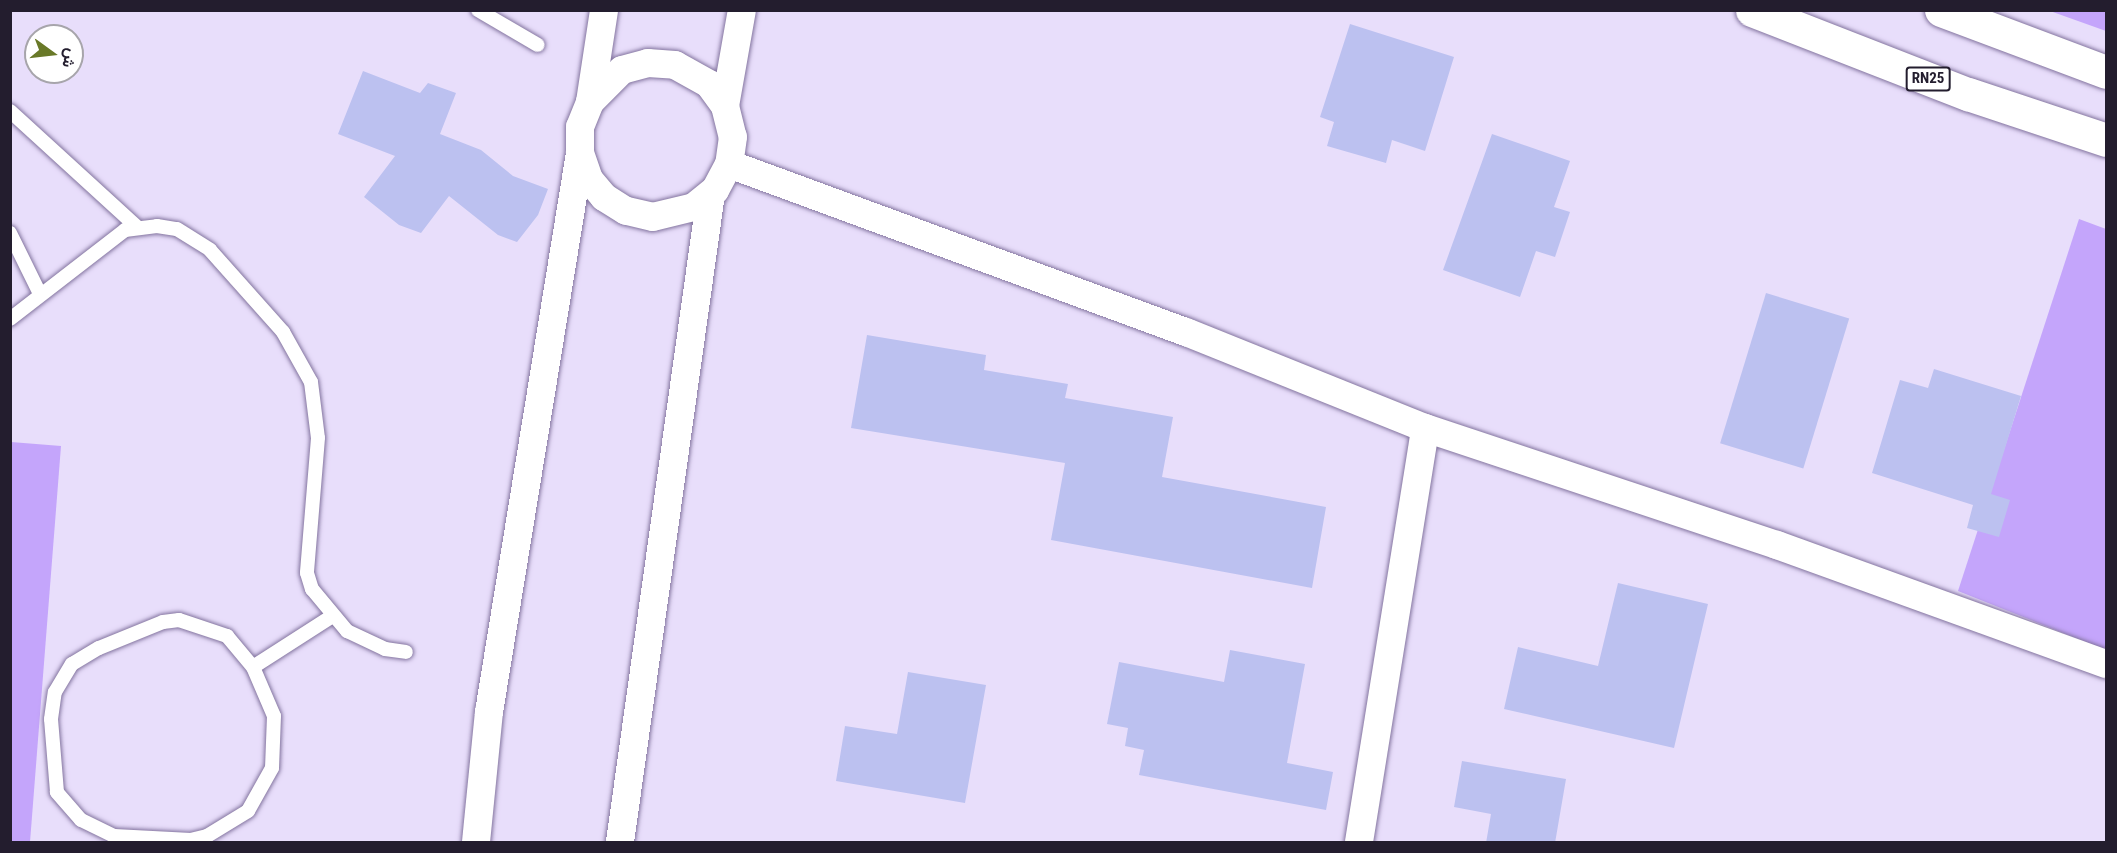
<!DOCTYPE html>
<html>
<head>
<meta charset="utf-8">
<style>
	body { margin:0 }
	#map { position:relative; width:2117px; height:853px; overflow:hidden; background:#e8defb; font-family:"Roboto Condensed",Vazirmatn,sans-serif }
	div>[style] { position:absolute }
	.green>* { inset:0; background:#c4a5fb }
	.building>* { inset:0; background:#bcc1f0; transform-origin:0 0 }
	.roads { filter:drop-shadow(0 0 2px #83749f) drop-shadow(0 0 2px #83749f) }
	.lane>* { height:14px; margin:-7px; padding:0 7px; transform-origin:7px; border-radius:7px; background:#fff }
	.street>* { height:28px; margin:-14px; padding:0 14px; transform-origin:14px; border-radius:14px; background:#fff }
	.primary>* { height:33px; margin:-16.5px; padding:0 16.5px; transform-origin:16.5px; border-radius:16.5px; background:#fff }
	span { translate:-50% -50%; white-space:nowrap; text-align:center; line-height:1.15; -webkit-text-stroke:5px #fff; paint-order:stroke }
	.shield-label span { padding:2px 4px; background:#fff; border:2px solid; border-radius:4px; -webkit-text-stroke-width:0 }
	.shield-label { font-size:15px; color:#231d2e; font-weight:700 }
	.frame { position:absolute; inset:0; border:12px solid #231d2e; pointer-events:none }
	.north { position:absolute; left:24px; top:24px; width:60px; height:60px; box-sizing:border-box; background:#fff; border:2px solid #a7a5ab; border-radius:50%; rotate:105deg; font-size:16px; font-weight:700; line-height:24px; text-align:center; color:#231d2e }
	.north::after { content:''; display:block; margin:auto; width:21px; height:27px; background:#697928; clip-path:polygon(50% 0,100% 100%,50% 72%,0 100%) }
</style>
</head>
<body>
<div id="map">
	<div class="green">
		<div style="clip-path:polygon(2050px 11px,2106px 11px,2106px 31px)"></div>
		<div style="clip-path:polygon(2079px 219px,2106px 229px,2106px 650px,1958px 591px)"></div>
		<div style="clip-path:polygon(11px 442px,61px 446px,30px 842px,11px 842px)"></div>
	</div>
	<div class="building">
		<div style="clip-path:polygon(1350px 24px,1454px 57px,1425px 151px,1392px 140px,1386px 163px,1327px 146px,1334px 122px,1320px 117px)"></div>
		<div style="clip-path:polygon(363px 71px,420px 93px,428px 83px,456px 93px,440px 134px,481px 150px,513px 176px,548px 189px,538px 215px,517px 242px,498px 235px,449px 196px,421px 233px,399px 225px,364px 197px,395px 156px,338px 134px)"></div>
		<div style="clip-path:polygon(1492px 134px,1570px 161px,1554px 207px,1570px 212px,1555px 257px,1536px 251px,1520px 297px,1443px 270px)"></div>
		<div style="left:1766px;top:293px;width:87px;height:157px;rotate:17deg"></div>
		<div style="clip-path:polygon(867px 335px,986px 355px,984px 370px,1068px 384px,1065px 398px,1173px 417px,1162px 477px,1326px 507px,1312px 588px,1051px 540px,1065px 463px,851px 428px)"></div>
		<div style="clip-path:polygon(1934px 369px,2021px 396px,1991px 494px,2010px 500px,1999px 537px,1967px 528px,1973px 505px,1872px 473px,1900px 380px,1928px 388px)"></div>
		<div style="clip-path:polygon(1618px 583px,1708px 604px,1674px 748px,1504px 709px,1518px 647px,1598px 666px)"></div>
		<div style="clip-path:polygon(1230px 650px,1305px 664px,1287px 763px,1333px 772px,1326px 810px,1139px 775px,1144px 750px,1125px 746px,1128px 728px,1107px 724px,1119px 662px,1224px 682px)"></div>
		<div style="clip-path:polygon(908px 672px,986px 685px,965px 803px,836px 781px,845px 726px,897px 734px)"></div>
		<div style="clip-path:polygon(1462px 761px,1566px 779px,1555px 843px,1486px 843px,1491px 814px,1454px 807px)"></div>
	</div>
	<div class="roads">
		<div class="lane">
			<div style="left:478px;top:10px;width:69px;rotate:30.3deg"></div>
			<div style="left:10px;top:111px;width:172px;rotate:42.4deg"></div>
			<div style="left:10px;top:233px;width:68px;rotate:63.8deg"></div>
			<div style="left:10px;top:319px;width:145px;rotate:-37.7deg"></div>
			<div style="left:125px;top:230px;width:32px;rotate:-7deg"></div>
			<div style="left:157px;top:226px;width:20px;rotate:9deg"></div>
			<div style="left:177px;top:229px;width:39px;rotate:32deg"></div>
			<div style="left:210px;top:250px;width:110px;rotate:48.3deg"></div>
			<div style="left:283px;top:332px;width:57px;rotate:60.8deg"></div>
			<div style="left:311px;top:382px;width:56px;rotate:82.9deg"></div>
			<div style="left:318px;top:438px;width:135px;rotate:94.7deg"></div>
			<div style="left:307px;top:573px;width:17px;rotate:73deg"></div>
			<div style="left:312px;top:589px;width:55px;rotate:50.2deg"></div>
			<div style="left:347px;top:631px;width:42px;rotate:25.3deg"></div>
			<div style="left:385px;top:649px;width:21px;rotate:8deg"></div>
			<div style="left:179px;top:620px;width:51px;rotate:18.4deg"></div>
			<div style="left:227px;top:636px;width:40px;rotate:50deg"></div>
			<div style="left:253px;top:667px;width:53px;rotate:66.8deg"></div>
			<div style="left:274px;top:716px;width:52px;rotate:92.2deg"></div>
			<div style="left:272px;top:768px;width:49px;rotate:119.2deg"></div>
			<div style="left:248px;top:811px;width:48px;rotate:148.6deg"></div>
			<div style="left:207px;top:836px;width:16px;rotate:166deg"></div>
			<div style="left:191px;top:840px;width:77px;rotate:-177deg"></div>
			<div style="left:114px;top:836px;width:37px;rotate:-154deg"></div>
			<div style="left:81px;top:820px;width:37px;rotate:-131deg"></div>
			<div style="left:57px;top:792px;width:73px;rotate:-94.7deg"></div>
			<div style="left:51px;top:719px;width:27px;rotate:-82deg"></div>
			<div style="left:55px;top:692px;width:33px;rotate:-59deg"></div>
			<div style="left:72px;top:664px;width:31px;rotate:-31deg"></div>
			<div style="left:99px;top:648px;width:69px;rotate:-22.1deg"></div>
			<div style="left:163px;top:622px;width:16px;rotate:-7deg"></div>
			<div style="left:253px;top:667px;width:93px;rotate:-32.7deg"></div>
		</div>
		<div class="street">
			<div style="left:590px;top:102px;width:45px;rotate:-45deg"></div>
			<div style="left:622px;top:70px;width:27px;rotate:-15deg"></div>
			<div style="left:648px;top:63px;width:27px;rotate:4deg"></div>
			<div style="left:675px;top:65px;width:39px;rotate:29deg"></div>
			<div style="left:709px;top:84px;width:27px;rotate:54deg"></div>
			<div style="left:725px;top:106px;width:32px;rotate:76deg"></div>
			<div style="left:733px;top:137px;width:27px;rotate:98deg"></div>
			<div style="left:729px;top:164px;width:30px;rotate:118deg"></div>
			<div style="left:715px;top:190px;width:27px;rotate:141deg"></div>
			<div style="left:694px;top:207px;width:42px;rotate:166.3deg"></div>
			<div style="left:653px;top:217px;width:28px;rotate:-167deg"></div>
			<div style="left:626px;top:211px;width:26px;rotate:-148deg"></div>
			<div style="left:604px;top:197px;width:23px;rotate:-130deg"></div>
			<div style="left:589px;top:179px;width:28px;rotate:-109deg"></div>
			<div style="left:580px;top:153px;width:26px;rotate:-90deg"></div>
			<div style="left:580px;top:127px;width:27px;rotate:-68deg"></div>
			<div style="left:590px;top:102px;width:93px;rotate:-81.3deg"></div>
			<div style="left:725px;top:106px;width:97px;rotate:-80deg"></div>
			<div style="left:729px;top:164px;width:487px;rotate:20.2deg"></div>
			<div style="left:1186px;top:332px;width:258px;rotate:21.9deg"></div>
			<div style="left:1425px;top:428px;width:371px;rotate:18.4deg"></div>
			<div style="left:1777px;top:545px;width:350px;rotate:19.9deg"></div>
			<div style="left:476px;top:842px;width:131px;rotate:-84.3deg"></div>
			<div style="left:489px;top:712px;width:566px;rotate:-80.75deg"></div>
			<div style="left:620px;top:842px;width:654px;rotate:-82.01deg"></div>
			<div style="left:1359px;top:842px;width:419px;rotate:-80.9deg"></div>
		</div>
		<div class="primary">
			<div style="left:1752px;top:10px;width:232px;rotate:21.3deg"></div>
			<div style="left:1968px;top:94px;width:145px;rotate:18.4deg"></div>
			<div style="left:1941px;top:10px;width:176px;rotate:20.6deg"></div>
		</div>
	</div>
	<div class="shield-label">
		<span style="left:1928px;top:79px">RN25</span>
	</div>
	<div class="frame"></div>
	<div class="north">ش</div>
</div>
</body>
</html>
